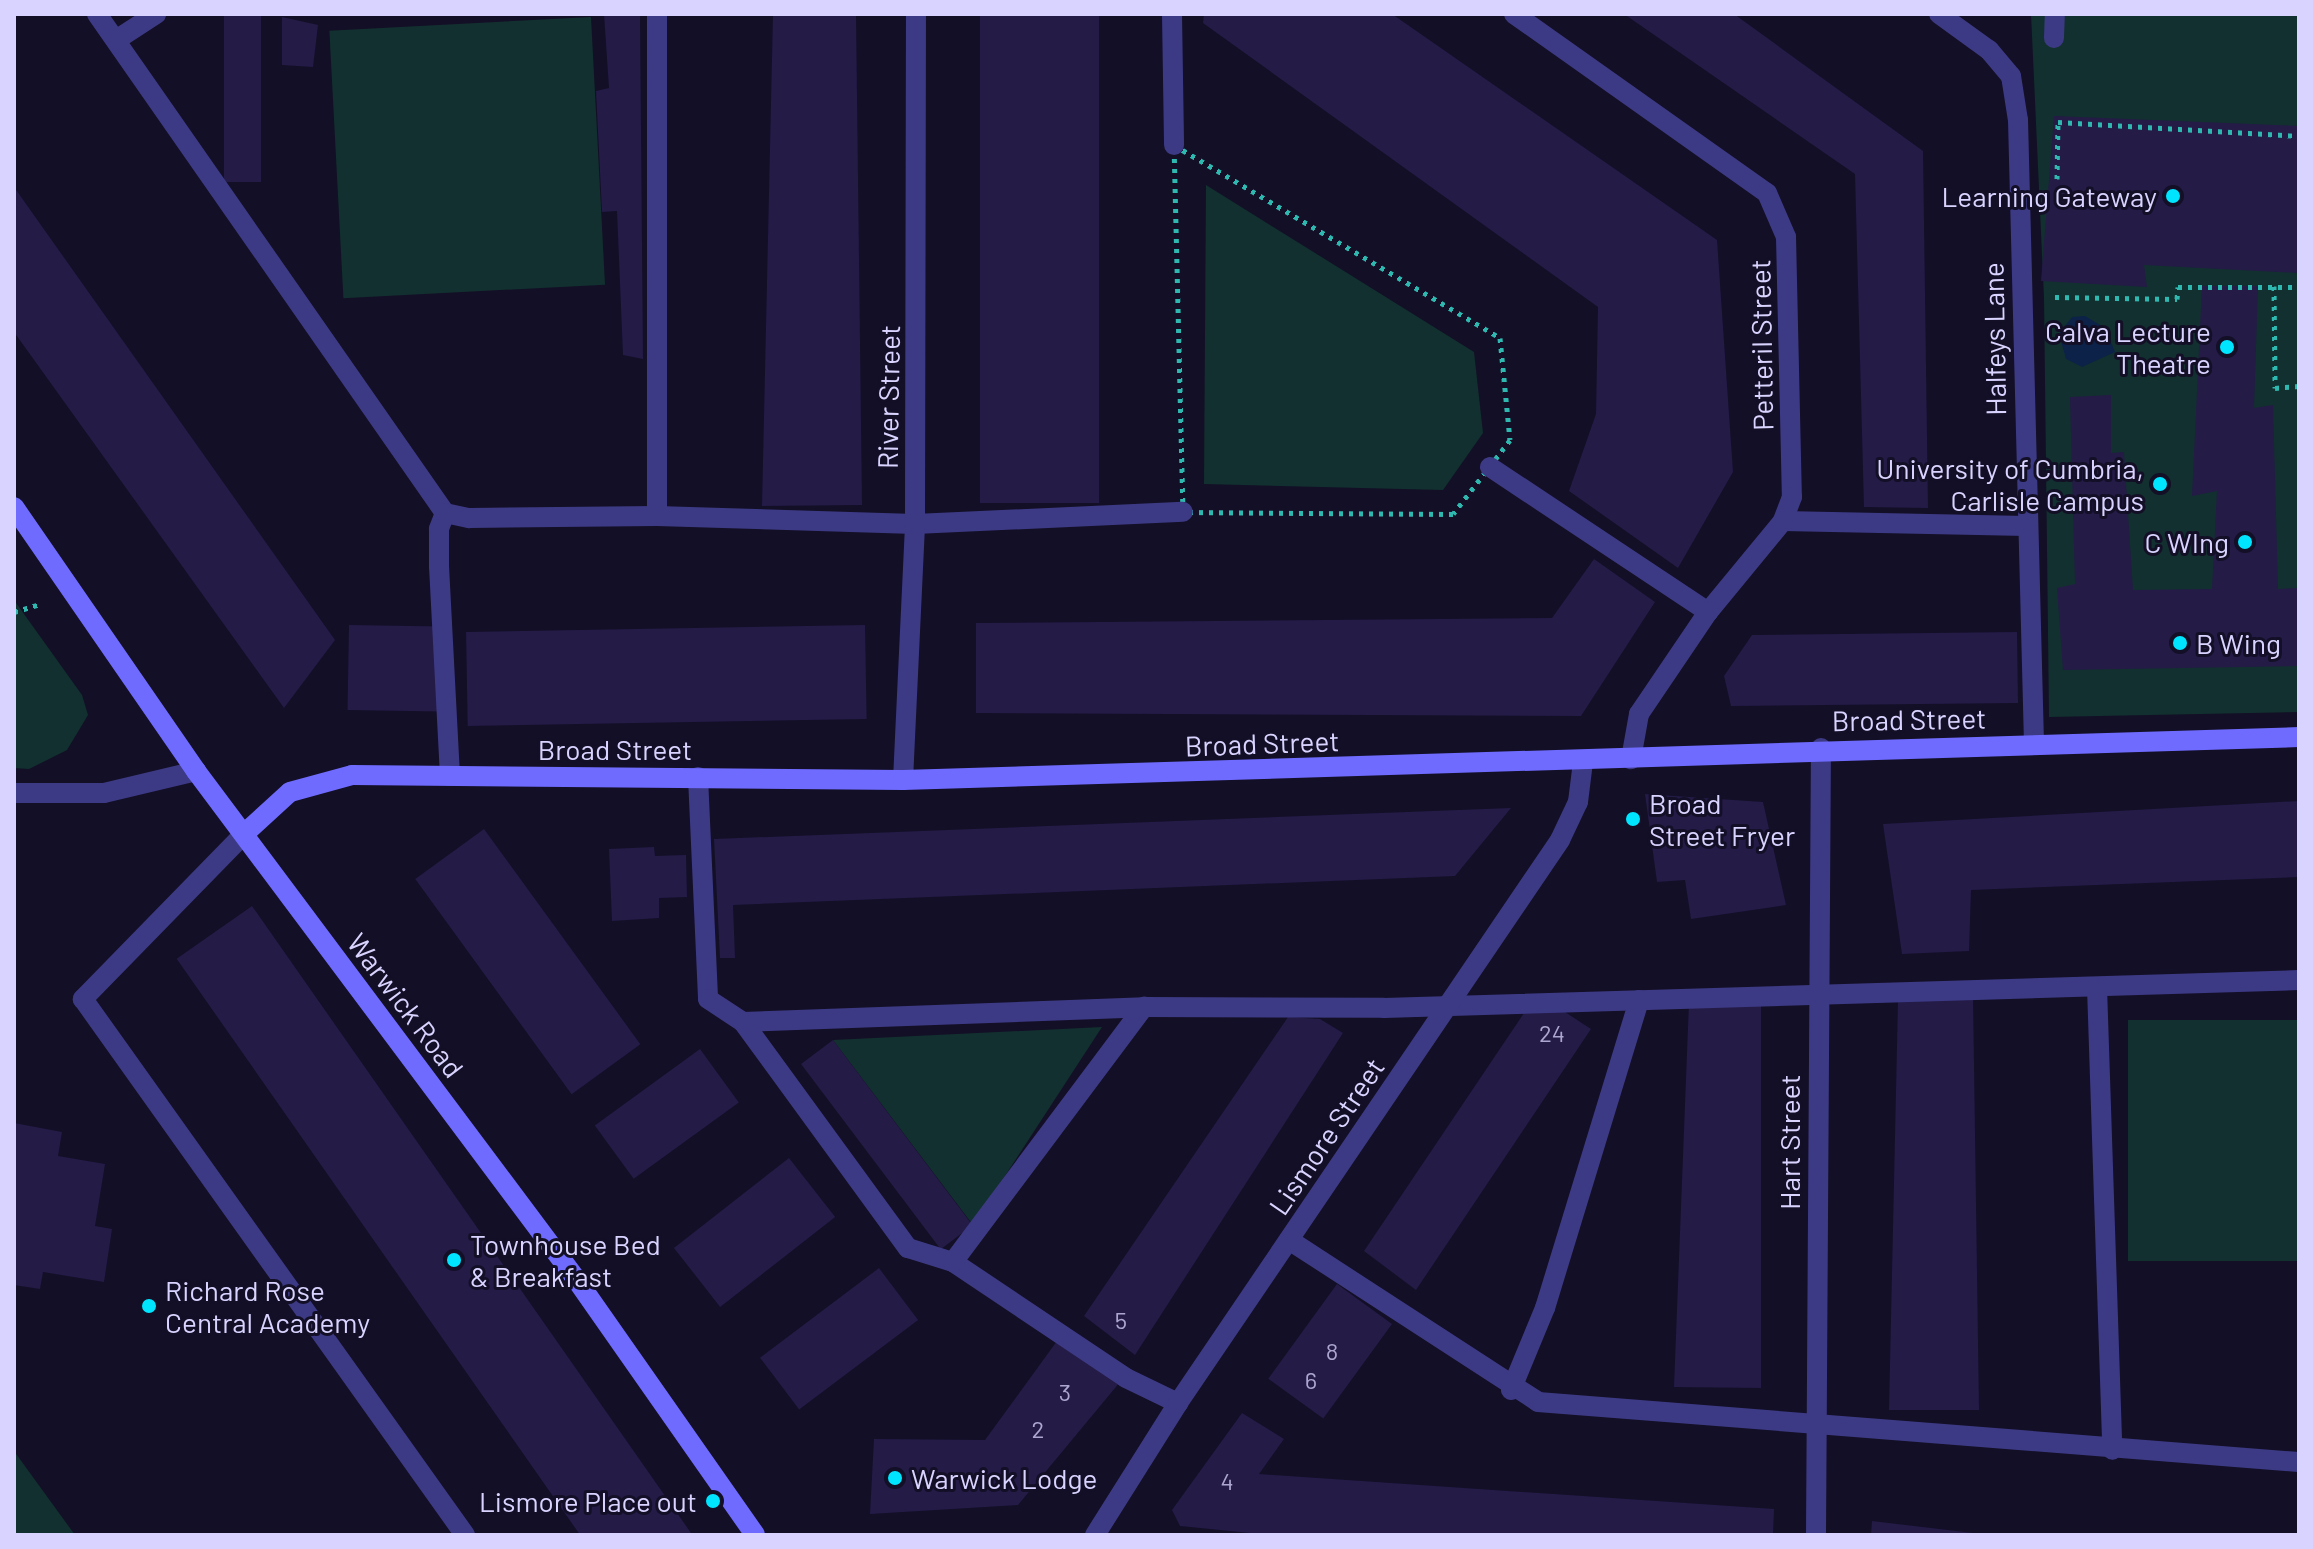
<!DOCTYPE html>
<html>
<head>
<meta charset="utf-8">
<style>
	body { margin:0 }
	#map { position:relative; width:2313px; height:1549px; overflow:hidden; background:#130f26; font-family:Barlow,sans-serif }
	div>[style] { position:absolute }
	.green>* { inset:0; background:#12302f; transform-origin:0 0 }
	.water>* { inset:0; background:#0c2248 }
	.building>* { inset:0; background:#241b47; transform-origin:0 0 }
	.path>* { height:5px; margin-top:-2.5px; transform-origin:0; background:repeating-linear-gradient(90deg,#2fb8b0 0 4px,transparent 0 10px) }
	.lane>* { height:20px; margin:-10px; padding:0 10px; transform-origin:10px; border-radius:10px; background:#3d3a85 }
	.street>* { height:20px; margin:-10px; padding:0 10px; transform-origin:10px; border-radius:10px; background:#3d3a85 }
	.secondary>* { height:20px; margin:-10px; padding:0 10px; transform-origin:10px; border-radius:10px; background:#6f6bff }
	.dots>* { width:22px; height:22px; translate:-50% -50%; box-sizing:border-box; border:4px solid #130f26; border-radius:50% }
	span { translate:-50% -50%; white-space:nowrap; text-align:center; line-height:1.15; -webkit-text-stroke:6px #130f26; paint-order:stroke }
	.number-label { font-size:24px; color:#aca6d1 }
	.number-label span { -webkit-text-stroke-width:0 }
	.poi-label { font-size:28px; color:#d9d4ff }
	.right { translate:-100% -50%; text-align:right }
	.left { translate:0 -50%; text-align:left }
	.street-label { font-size:28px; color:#d9d4ff }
	.frame { position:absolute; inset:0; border:16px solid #d9d4ff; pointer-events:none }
</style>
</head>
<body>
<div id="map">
	<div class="green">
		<div style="clip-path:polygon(2031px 14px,2299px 14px,2299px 712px,2049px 717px,2044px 298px)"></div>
		<div style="left:591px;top:17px;width:268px;height:262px;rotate:87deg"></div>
		<div style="clip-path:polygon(1206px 185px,1474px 352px,1483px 433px,1443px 490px,1204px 484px)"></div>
		<div style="clip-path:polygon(14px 600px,82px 695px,88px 715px,67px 750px,29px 769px,14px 768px)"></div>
		<div style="left:2299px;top:1020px;width:241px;height:171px;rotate:90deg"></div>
		<div style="clip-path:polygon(1102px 1027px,973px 1225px,833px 1040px)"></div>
		<div style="clip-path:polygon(14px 1451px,75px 1535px,14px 1535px)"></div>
	</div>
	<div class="water">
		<div style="clip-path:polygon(2085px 316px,2105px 328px,2115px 352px,2082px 367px,2066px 359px,2059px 334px,2072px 317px)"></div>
	</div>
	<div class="building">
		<div style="left:224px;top:14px;width:37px;height:168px"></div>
		<div style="clip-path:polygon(604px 14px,640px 14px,643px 359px,623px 355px,617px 211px,602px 212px,596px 91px,609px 88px)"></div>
		<div style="clip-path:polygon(773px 14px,856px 14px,862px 505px,762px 506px)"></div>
		<div style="left:980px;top:14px;width:119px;height:489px"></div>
		<div style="clip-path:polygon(1204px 14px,1392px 14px,1717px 240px,1733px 472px,1678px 568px,1569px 491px,1596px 414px,1598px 307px,1203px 23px)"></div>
		<div style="clip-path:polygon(1624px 14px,1734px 14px,1923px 151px,1928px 508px,1864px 507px,1855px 174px)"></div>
		<div style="clip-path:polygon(282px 17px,318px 25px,313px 67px,282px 65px)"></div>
		<div style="clip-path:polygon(2054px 116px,2299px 126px,2299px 273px,2144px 265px,2147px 287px,2041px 281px)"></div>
		<div style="clip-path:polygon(14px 187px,335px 640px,284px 708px,14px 332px)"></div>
		<div style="clip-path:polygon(2202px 286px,2258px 286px,2254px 408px,2273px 405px,2278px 589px,2299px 588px,2299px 666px,2063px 670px,2057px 588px,2075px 584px,2070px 397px,2111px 395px,2111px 453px,2124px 452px,2133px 590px,2212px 589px,2217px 491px,2192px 496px)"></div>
		<div style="clip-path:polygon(1594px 559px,1655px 602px,1581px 716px,976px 713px,976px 623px,1552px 618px)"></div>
		<div style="left:349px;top:625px;width:93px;height:85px;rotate:1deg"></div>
		<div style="left:865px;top:625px;width:94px;height:399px;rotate:89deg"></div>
		<div style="clip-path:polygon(2017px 632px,2018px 703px,1731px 706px,1724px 676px,1752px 635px)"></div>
		<div style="clip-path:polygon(1645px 794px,1763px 802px,1786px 905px,1691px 919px,1685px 880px,1657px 882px)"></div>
		<div style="clip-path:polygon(2299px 801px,2299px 877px,1971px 890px,1969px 951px,1902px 954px,1883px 824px)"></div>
		<div style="clip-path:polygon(1511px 808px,1455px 876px,733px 905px,735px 958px,720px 958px,714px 839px)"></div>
		<div style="left:484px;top:829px;width:266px;height:85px;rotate:54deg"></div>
		<div style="clip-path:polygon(654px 847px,655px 856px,686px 855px,687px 897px,659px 898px,659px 918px,612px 921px,609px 849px)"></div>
		<div style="left:252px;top:906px;width:769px;height:92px;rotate:55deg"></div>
		<div style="clip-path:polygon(1973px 996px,1979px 1410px,1889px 1410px,1898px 1000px)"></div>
		<div style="clip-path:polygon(1761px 997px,1761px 1388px,1674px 1387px,1689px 1002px)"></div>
		<div style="clip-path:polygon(1562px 1010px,1591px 1029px,1416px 1290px,1364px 1251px,1524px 1013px)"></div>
		<div style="clip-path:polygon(1288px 1017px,1320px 1019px,1343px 1033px,1135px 1355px,1084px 1316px)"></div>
		<div style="left:833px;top:1040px;width:232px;height:40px;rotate:53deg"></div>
		<div style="left:700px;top:1049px;width:66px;height:130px;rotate:54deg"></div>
		<div style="clip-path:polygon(14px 1123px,62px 1132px,58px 1156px,105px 1164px,95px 1226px,112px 1229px,104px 1282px,43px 1272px,40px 1289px,14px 1285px)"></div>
		<div style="left:789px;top:1158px;width:75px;height:146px;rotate:52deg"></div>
		<div style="left:879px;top:1268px;width:65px;height:149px;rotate:53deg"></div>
		<div style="left:1337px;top:1284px;width:68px;height:117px;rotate:36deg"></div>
		<div style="clip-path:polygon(1057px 1341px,1120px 1382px,1018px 1505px,870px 1514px,874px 1439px,985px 1440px)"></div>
		<div style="clip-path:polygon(1242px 1413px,1284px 1439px,1259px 1474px,1774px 1509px,1773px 1535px,1270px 1535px,1180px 1526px,1172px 1510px)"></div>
		<div style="clip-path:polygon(1872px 1521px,1973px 1533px,1972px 1535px,1871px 1535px)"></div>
	</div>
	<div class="path">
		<div style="left:1174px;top:145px;width:379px;rotate:30.6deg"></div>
		<div style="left:1500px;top:338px;width:102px;rotate:84.4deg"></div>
		<div style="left:1510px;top:440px;width:93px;rotate:127.6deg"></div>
		<div style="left:1453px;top:514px;width:270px;rotate:-179.6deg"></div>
		<div style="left:1183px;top:512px;width:367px;rotate:-91.4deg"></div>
		<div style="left:2057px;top:179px;width:57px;rotate:-89deg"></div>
		<div style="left:2058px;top:122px;width:241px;rotate:3.3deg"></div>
		<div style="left:2274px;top:286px;width:102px;rotate:89.4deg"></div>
		<div style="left:2275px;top:388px;width:24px;rotate:-5deg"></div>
		<div style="left:2055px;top:297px;width:122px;rotate:0.9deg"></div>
		<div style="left:2177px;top:299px;width:12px;rotate:-85deg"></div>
		<div style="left:2178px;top:287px;width:121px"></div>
		<div style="left:14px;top:612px;width:27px;rotate:-17deg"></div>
	</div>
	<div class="lane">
		<div style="left:97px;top:14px;width:608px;rotate:55.11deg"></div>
		<div style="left:445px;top:513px;width:25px;rotate:12deg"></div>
		<div style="left:469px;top:518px;width:188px;rotate:-0.6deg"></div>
		<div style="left:657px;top:516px;width:258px;rotate:1.8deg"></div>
		<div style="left:915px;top:524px;width:268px;rotate:-2.6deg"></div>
		<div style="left:1172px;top:14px;width:131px;rotate:89.1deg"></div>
		<div style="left:1939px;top:14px;width:62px;rotate:35.8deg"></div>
		<div style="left:1989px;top:50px;width:34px;rotate:50deg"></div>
		<div style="left:2011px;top:76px;width:45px;rotate:81deg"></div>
		<div style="left:2018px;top:120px;width:624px;rotate:88.53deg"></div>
		<div style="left:2054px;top:38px;width:24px;rotate:-88deg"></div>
		<div style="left:116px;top:40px;width:48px;rotate:-33deg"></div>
		<div style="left:1490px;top:467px;width:262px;rotate:33.6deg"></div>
		<div style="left:445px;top:513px;width:17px;rotate:111deg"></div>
		<div style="left:439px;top:529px;width:37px;rotate:90deg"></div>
		<div style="left:439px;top:566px;width:210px;rotate:87deg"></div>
		<div style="left:657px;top:516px;width:502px;rotate:-90deg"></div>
		<div style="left:1783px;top:521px;width:243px;rotate:1.2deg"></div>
		<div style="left:698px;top:777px;width:222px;rotate:87.4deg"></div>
		<div style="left:708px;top:999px;width:42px;rotate:33.3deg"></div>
		<div style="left:743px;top:1022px;width:280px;rotate:53.9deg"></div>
		<div style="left:908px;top:1248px;width:47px;rotate:17.3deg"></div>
		<div style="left:953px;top:1262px;width:208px;rotate:33.8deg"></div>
		<div style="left:1126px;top:1378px;width:58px;rotate:25.7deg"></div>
		<div style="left:244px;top:834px;width:231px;rotate:134.3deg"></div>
		<div style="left:83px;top:999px;width:658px;rotate:54.52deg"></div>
		<div style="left:2097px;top:987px;width:463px;rotate:88.1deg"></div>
		<div style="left:743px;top:1022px;width:401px;rotate:-2.1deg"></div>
		<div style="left:1144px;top:1007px;width:240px;rotate:0.2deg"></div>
		<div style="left:1384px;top:1008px;width:915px;rotate:-1.75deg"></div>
		<div style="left:1289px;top:1240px;width:297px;rotate:33deg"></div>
		<div style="left:1538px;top:1402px;width:763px;rotate:4.51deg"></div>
		<div style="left:953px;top:1262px;width:319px;rotate:-53.2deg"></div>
		<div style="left:1511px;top:1390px;width:89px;rotate:-67.5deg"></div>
		<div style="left:1545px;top:1308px;width:322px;rotate:-73deg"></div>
	</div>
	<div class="street">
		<div style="left:1514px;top:14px;width:310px;rotate:35.3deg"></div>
		<div style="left:1767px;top:193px;width:48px;rotate:66.6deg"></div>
		<div style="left:1786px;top:237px;width:260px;rotate:88.7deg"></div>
		<div style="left:1792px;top:497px;width:26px;rotate:111deg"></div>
		<div style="left:1783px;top:521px;width:118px;rotate:129.5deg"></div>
		<div style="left:1708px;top:612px;width:123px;rotate:124.1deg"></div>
		<div style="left:1639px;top:714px;width:46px;rotate:100.1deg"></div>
		<div style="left:903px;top:780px;width:256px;rotate:-87.3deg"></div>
		<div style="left:915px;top:524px;width:510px;rotate:-89.89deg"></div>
		<div style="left:14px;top:793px;width:90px"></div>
		<div style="left:104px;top:793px;width:95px;rotate:-13.4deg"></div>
		<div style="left:1095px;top:1535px;width:156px;rotate:-57.8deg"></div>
		<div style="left:1178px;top:1403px;width:680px;rotate:-55.84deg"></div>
		<div style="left:1560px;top:840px;width:42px;rotate:-64.7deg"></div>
		<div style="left:1578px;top:802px;width:40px;rotate:-82.9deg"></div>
		<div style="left:1816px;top:1535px;width:787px;rotate:-89.64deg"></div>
	</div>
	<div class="secondary">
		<div style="left:14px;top:507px;width:321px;rotate:55.4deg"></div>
		<div style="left:196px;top:771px;width:634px;rotate:53.2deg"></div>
		<div style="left:576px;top:1279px;width:312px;rotate:55deg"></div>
		<div style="left:244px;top:834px;width:62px;rotate:-42.4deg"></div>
		<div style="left:290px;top:792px;width:64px;rotate:-15.3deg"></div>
		<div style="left:352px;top:775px;width:551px;rotate:0.52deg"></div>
		<div style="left:903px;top:780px;width:1397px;rotate:-1.76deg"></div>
	</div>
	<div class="dots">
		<div style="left:2173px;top:196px;background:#00e5ff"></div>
		<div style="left:2227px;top:347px;background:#00e5ff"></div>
		<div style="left:2160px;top:484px;background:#00e5ff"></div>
		<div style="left:2245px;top:542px;background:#00e5ff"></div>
		<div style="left:2180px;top:643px;background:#00e5ff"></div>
		<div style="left:1633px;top:819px;background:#00e5ff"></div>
		<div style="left:454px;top:1260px;background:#00e5ff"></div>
		<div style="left:149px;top:1306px;background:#00e5ff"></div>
		<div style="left:895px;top:1478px;background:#00e5ff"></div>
		<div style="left:713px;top:1501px;background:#00e5ff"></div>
	</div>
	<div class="number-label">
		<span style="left:1552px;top:1033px">24</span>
		<span style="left:1121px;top:1320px">5</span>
		<span style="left:1332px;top:1351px">8</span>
		<span style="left:1311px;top:1380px">6</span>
		<span style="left:1065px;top:1392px">3</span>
		<span style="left:1038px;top:1429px">2</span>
		<span style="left:1227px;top:1481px">4</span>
	</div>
	<div class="poi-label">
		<span class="right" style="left:2157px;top:196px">Learning Gateway</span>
		<span class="right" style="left:2211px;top:347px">Calva Lecture<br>Theatre</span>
		<span class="right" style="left:2144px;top:484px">University of Cumbria,<br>Carlisle Campus</span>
		<span class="right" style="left:2229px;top:542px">C WIng</span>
		<span class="left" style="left:2196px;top:643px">B Wing</span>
		<span class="left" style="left:1649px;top:819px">Broad<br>Street Fryer</span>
		<span class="left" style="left:470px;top:1260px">Townhouse Bed<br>&amp; Breakfast</span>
		<span class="left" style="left:165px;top:1306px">Richard Rose<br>Central Academy</span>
		<span class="left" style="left:911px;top:1478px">Warwick Lodge</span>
		<span class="right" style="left:697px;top:1501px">Lismore Place out</span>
	</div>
	<div class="street-label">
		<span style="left:1994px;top:339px;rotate:-91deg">Halfeys Lane</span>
		<span style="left:1761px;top:345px;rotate:-91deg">Petteril Street</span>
		<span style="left:888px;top:397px;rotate:-89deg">River Street</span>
		<span style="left:1909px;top:719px;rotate:-1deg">Broad Street</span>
		<span style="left:1262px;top:743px;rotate:-2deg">Broad Street</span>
		<span style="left:615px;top:749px">Broad Street</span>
		<span style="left:406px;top:1005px;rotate:53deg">Warwick Road</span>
		<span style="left:1326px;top:1136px;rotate:-56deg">Lismore Street</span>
		<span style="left:1789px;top:1142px;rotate:-90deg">Hart Street</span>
	</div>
	<div class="frame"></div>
</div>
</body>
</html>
